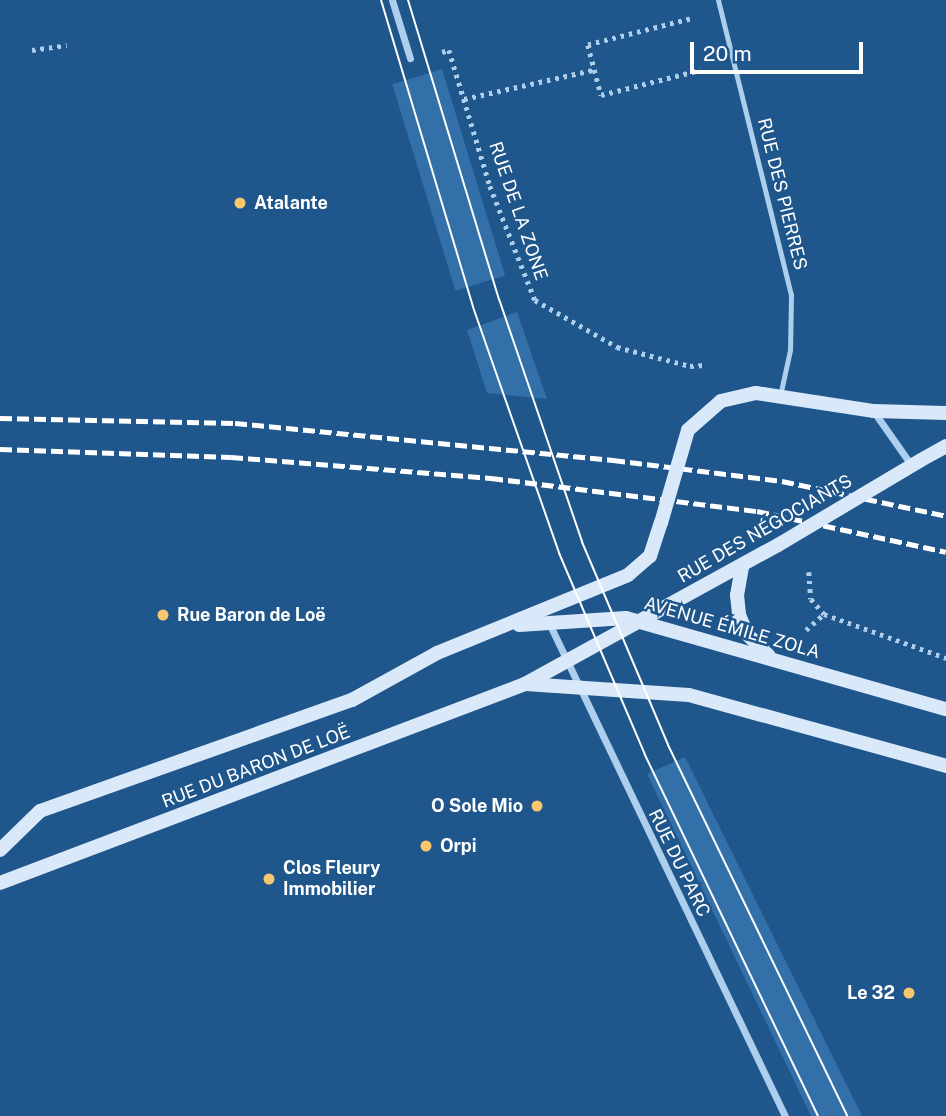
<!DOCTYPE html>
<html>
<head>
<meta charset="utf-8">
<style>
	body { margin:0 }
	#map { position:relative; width:946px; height:1116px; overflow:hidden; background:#1f568c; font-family:"Public Sans",sans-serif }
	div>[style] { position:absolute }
	.green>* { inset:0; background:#3370aa; transform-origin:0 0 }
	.path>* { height:4.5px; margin-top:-2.25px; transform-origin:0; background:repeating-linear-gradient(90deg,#adceec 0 3.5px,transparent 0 8.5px) }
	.lane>* { height:5px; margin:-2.5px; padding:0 2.5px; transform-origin:2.5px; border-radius:2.5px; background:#adceec }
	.street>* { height:7px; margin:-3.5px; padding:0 3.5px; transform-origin:3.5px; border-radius:3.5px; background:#adceec }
	.secondary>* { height:14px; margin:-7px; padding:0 7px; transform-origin:7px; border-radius:7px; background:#d9e9f9 }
	.tram>* { height:2px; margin:-1px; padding:0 1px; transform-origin:1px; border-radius:1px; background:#fff }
	.rail>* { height:5px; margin-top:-2.5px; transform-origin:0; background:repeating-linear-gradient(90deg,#fff 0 12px,transparent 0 17px) }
	.secondary-bridge>* { height:14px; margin:-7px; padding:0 7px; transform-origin:7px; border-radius:7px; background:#d9e9f9 }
	.dots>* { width:19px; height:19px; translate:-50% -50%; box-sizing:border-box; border:4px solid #1f568c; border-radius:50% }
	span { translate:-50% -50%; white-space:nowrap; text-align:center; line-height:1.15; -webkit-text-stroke:5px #1f568c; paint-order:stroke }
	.street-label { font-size:18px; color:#fff }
	.poi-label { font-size:18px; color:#fff; font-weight:700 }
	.left { translate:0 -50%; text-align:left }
	.right { translate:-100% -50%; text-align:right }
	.scale { position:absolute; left:690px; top:42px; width:173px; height:32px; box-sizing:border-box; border:4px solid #fff; border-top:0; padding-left:9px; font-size:21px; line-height:24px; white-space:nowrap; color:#fff; -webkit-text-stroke:5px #1f568c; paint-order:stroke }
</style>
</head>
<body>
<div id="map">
	<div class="green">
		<div style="left:442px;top:69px;width:216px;height:52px;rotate:73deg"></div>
		<div style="clip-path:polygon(517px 312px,547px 399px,487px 393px,467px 330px)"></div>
		<div style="clip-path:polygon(685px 757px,862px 1116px,811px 1116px,647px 774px)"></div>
	</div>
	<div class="path">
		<div style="left:690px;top:19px;width:105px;rotate:165.7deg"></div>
		<div style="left:588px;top:45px;width:52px;rotate:75.4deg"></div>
		<div style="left:601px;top:95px;width:102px;rotate:-14.2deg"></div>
		<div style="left:32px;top:50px;width:35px;rotate:-8deg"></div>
		<div style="left:442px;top:52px;width:7px;rotate:-16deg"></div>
		<div style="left:449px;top:50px;width:142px;rotate:73.2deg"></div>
		<div style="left:490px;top:186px;width:123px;rotate:68.5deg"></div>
		<div style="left:535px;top:300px;width:95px;rotate:29.8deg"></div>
		<div style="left:617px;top:347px;width:75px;rotate:14.6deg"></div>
		<div style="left:690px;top:366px;width:15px;rotate:-4deg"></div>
		<div style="left:464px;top:99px;width:132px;rotate:-12.7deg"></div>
		<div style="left:809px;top:572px;width:27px;rotate:86deg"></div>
		<div style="left:811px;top:599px;width:20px;rotate:49deg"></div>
		<div style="left:824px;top:614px;width:130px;rotate:19.8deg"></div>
		<div style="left:806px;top:630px;width:24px;rotate:-42deg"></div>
	</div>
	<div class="lane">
		<div style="left:718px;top:0;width:304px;rotate:76.1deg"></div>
		<div style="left:791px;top:295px;width:55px;rotate:91deg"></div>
		<div style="left:790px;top:350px;width:47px;rotate:102.3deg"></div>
	</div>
	<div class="street">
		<div style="left:392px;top:0;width:61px;rotate:72.8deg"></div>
		<div style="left:874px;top:412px;width:66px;rotate:54.9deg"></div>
		<div style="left:548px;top:621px;width:549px;rotate:64.42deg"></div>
	</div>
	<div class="secondary">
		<div style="left:688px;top:430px;width:44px;rotate:-41.3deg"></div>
		<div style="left:721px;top:401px;width:36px;rotate:-13deg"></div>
		<div style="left:756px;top:393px;width:118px;rotate:8.7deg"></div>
		<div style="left:873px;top:411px;width:73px;rotate:1.6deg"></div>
		<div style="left:921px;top:460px;width:29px;rotate:-29deg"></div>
		<div style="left:742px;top:567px;width:28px;rotate:100deg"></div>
		<div style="left:737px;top:595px;width:20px;rotate:84deg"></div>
		<div style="left:739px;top:615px;width:21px;rotate:67deg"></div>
		<div style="left:747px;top:634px;width:31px;rotate:45deg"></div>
		<div style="left:519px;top:625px;width:107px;rotate:-3.7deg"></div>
		<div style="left:626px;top:618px;width:333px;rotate:15.9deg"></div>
		<div style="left:526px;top:684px;width:163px;rotate:3.9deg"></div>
		<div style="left:689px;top:695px;width:267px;rotate:15.4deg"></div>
		<div style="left:0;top:850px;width:56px;rotate:-44.3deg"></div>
		<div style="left:40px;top:811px;width:331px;rotate:-19.6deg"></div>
		<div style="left:352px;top:700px;width:97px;rotate:-28.9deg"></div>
		<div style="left:437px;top:653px;width:206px;rotate:-22.2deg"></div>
		<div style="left:628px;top:575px;width:29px;rotate:-41deg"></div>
		<div style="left:650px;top:556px;width:35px;rotate:-72deg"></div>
		<div style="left:0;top:883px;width:561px;rotate:-20.76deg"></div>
		<div style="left:525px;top:684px;width:289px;rotate:-28.8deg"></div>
	</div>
	<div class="tram">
		<div style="left:381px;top:0;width:320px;rotate:73.3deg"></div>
		<div style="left:473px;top:307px;width:261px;rotate:70.7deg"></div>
		<div style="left:559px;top:553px;width:220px;rotate:66.9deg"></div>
		<div style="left:645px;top:755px;width:400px;rotate:64.4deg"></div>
		<div style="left:408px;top:0;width:313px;rotate:73.1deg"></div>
		<div style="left:499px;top:299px;width:257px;rotate:71.1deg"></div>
		<div style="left:582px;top:542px;width:220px;rotate:67deg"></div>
		<div style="left:668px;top:745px;width:412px;rotate:64.2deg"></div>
	</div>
	<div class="rail">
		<div style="left:0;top:418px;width:235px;rotate:1.2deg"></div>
		<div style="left:235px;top:423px;width:380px;rotate:5.6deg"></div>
		<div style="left:613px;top:460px;width:170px;rotate:7.1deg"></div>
		<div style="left:782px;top:481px;width:168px;rotate:12deg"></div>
		<div style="left:0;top:449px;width:231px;rotate:2deg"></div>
		<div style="left:231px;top:457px;width:261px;rotate:4.6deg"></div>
		<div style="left:491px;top:478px;width:268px;rotate:7.1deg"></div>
		<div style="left:757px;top:511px;width:193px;rotate:12.2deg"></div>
	</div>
	<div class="secondary-bridge">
		<div style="left:661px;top:523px;width:97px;rotate:-73.8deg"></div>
		<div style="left:778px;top:545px;width:166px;rotate:-30.7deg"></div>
	</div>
	<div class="dots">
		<div style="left:240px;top:203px;background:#fac76d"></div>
		<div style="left:163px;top:615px;background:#fac76d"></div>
		<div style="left:537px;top:806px;background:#fac76d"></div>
		<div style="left:426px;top:846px;background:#fac76d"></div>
		<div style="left:269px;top:879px;background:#fac76d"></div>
		<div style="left:909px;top:993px;background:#fac76d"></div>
	</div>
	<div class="street-label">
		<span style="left:782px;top:194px;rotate:76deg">RUE DES PIERRES</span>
		<span style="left:518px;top:211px;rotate:71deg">RUE DE LA ZONE</span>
		<span style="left:765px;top:529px;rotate:-30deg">RUE DES NÉGOCIANTS</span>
		<span style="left:732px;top:628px;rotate:16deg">AVENUE ÉMILE ZOLA</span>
		<span style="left:256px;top:767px;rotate:-21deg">RUE DU BARON DE LOË</span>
		<span style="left:679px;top:863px;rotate:64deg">RUE DU PARC</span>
	</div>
	<div class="poi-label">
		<span class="left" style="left:254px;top:203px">Atalante</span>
		<span class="left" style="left:177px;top:615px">Rue Baron de Loë</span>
		<span class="right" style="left:523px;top:806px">O Sole Mio</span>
		<span class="left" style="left:440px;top:846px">Orpi</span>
		<span class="left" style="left:283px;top:879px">Clos Fleury<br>Immobilier</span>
		<span class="right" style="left:895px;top:993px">Le 32</span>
	</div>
	<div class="scale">20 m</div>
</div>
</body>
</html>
